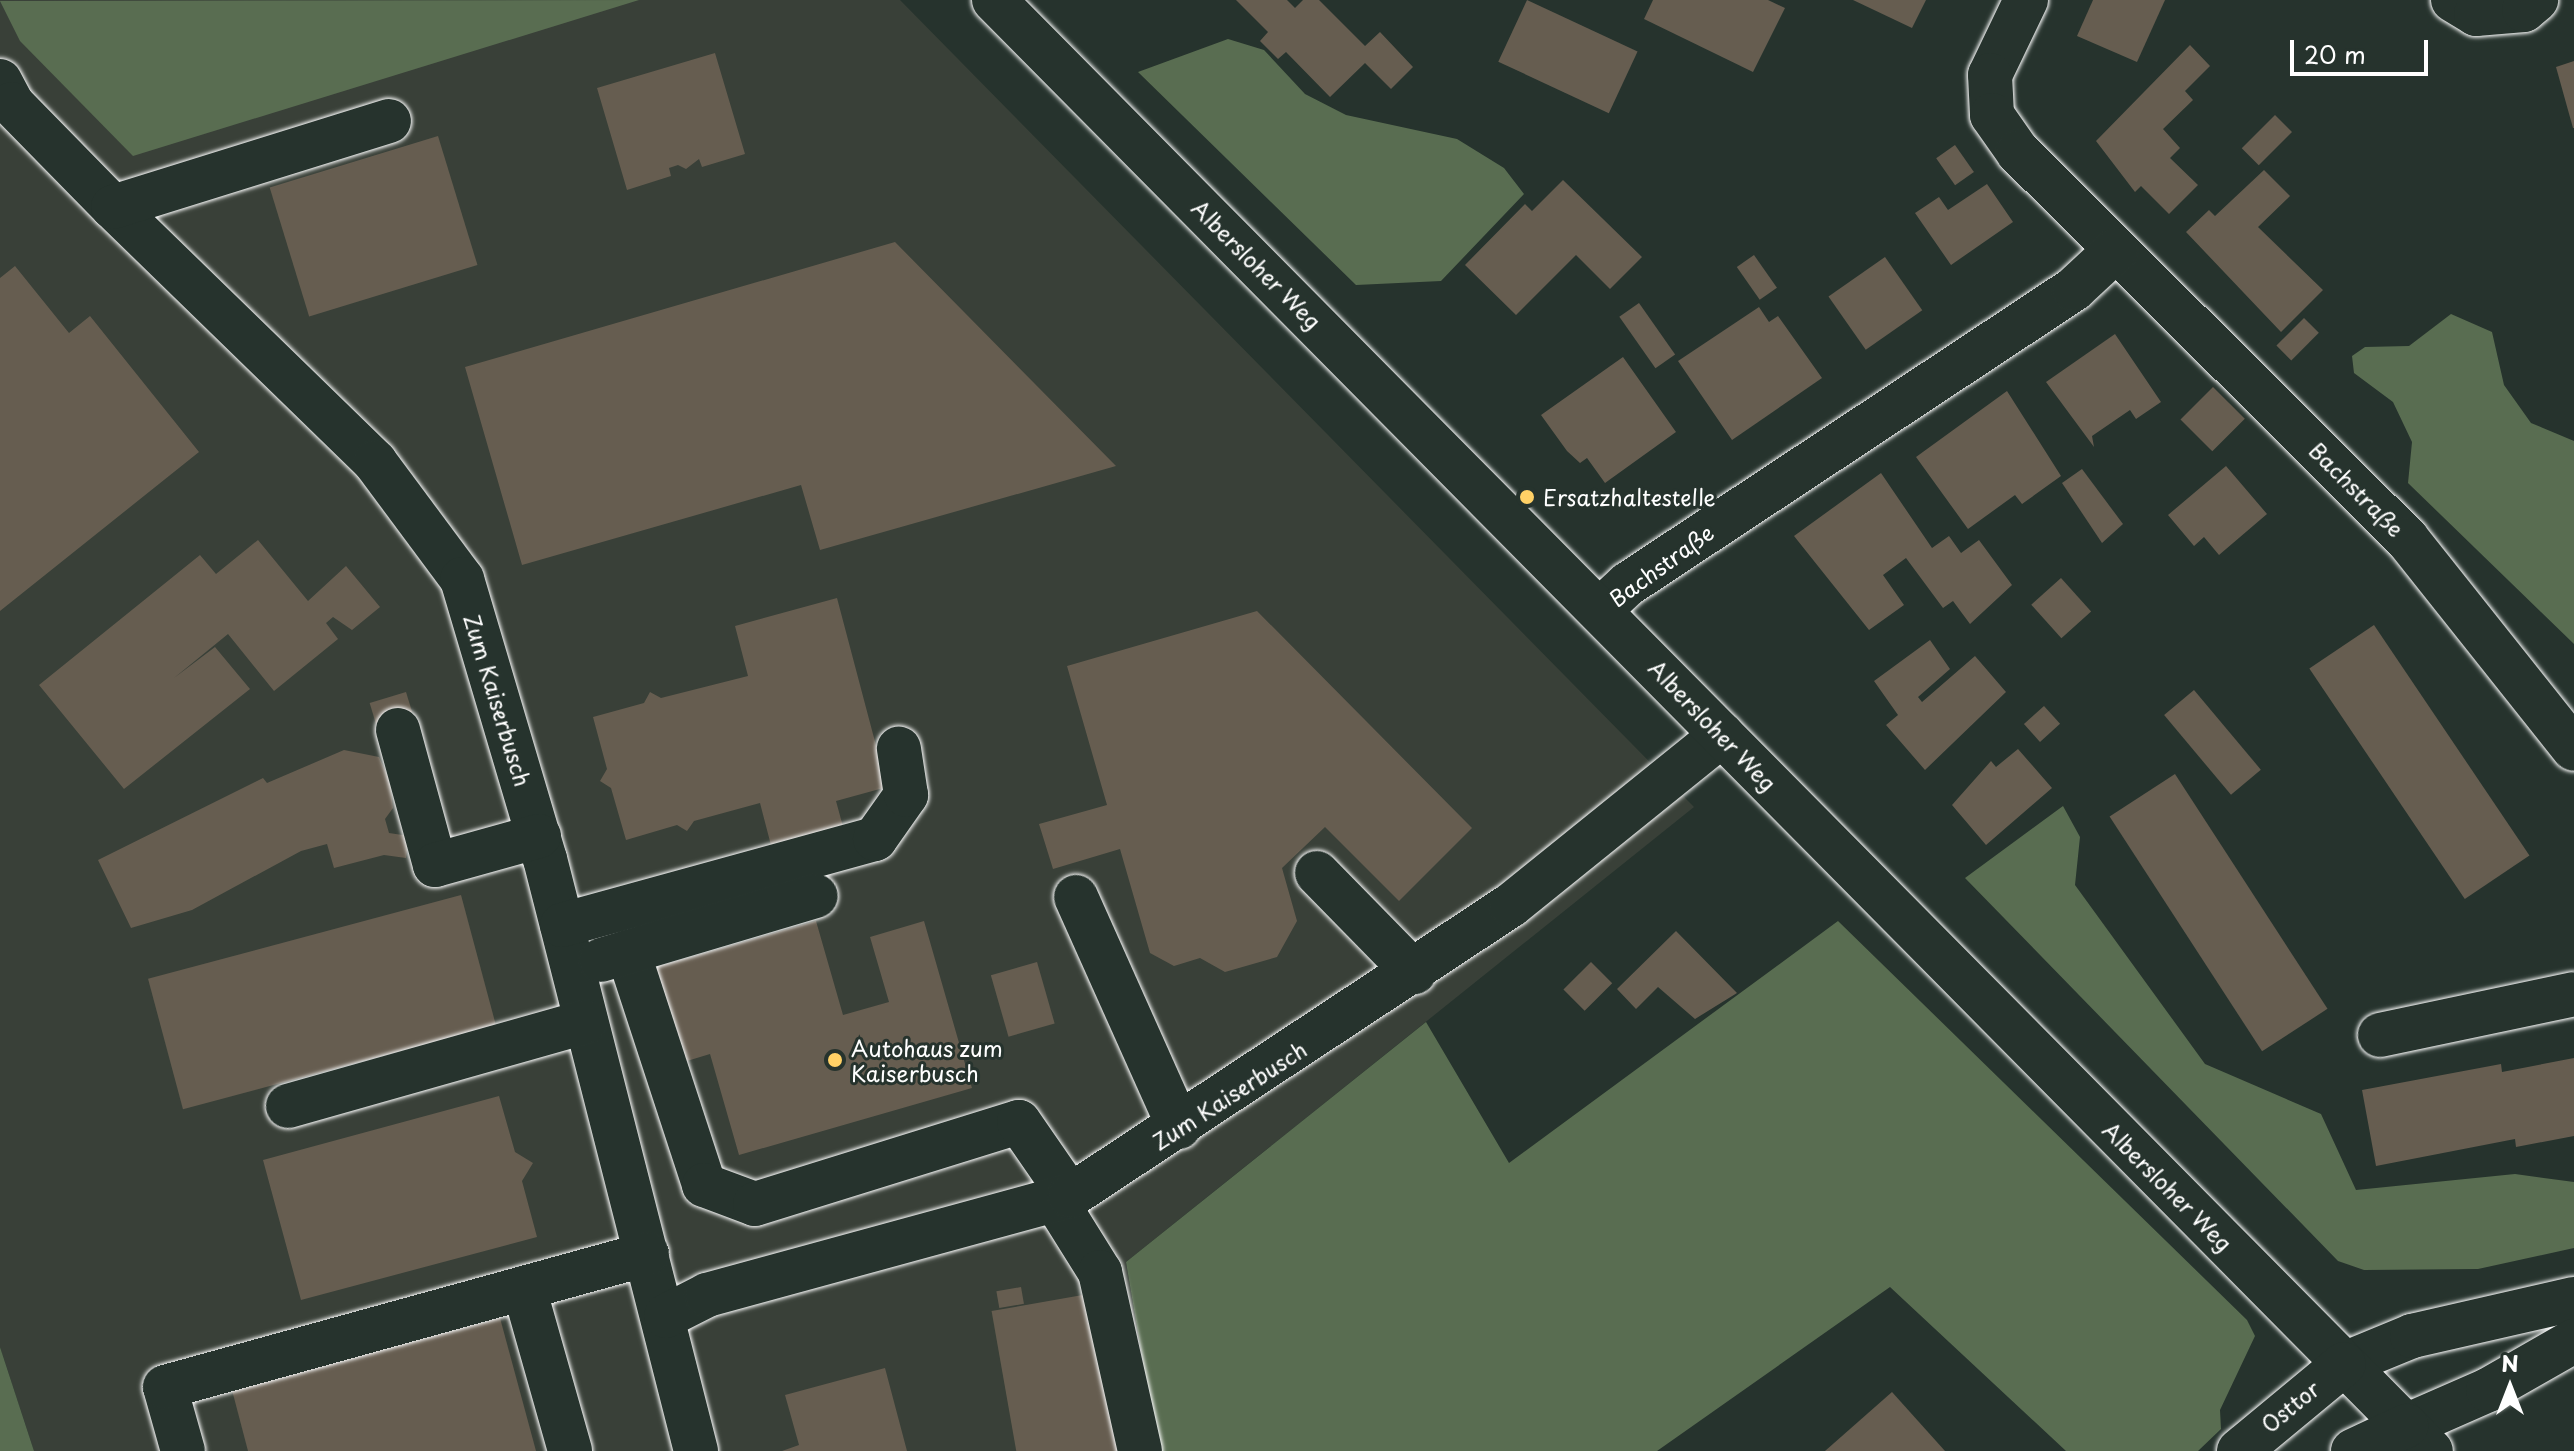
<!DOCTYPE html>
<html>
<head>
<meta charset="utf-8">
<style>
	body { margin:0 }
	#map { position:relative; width:2574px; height:1451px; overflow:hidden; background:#26332d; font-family:"Playpen Sans",sans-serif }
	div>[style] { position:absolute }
	.built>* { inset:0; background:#394038 }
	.green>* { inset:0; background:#596d51 }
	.building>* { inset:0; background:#665d50; transform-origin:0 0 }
	.roads { filter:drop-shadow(0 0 2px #fff) drop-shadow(0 0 2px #fff) }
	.minor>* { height:44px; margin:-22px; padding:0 22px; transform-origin:22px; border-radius:22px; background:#26332d }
	.major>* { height:44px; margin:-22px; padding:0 22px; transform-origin:22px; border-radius:22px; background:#26332d }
	.dots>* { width:22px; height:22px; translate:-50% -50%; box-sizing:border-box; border:4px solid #26332d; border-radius:50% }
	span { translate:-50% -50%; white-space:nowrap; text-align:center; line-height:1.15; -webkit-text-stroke:6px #26332d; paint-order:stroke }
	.street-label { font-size:22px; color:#fff }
	.poi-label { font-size:22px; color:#fff }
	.left { translate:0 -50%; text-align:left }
	.north { position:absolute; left:2470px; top:1347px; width:80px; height:80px; -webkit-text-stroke:6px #26332d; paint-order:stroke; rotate:0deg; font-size:22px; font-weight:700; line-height:32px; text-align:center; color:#fff }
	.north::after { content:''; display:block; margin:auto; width:28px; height:36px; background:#fff; clip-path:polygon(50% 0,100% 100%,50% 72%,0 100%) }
	.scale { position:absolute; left:2290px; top:40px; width:138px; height:36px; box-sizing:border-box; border:4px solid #fff; border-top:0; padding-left:10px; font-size:24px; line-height:28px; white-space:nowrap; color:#fff; -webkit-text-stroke:6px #26332d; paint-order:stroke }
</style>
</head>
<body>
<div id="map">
	<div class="built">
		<div style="clip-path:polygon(0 0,900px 0,1694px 807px,1126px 1262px,1158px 1451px,34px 1451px,0 1347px)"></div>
	</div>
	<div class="green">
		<div style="clip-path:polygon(639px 0,133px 156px,20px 41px,0 1px)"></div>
		<div style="clip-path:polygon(1228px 39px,1264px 50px,1305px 94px,1346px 115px,1457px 139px,1504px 168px,1524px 194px,1441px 281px,1356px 285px,1138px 72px)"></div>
		<div style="clip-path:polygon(2451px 314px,2492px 332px,2504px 385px,2531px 423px,2574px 441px,2574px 644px,2408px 483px,2412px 442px,2393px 402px,2354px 373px,2352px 356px,2365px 347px,2409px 346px)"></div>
		<div style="clip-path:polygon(2063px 806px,2080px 837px,2075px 885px,2205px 1064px,2321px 1114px,2356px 1190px,2515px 1174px,2574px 1182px,2574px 1248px,2478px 1269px,2364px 1270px,2338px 1261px,1965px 878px)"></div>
		<div style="clip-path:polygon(1838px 921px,2247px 1320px,2255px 1336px,2220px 1410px,2221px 1429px,2198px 1451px,2066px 1451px,1890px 1287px,1657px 1451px,1158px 1451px,1126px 1262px,1426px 1022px,1509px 1163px)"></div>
		<div style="clip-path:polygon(0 1347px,34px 1451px,0 1451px)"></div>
	</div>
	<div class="building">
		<div style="clip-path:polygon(1236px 0,1287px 0,1295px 8px,1303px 0,1319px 0,1365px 46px,1380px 32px,1413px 67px,1391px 89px,1365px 63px,1330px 97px,1286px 52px,1278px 59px,1260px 41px,1268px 32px)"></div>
		<div style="left:1527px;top:0;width:122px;height:68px;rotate:25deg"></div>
		<div style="clip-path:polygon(1653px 0,1768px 0,1785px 8px,1753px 72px,1644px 19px)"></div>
		<div style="clip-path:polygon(1853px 0,1926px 0,1912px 28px)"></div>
		<div style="clip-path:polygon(2093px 0,2165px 0,2137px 62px,2077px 36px)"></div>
		<div style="clip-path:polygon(2190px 45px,2210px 66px,2185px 91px,2193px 100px,2163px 129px,2180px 148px,2170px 158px,2198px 185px,2169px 214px,2141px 186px,2135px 192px,2096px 141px)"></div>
		<div style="clip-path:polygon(715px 53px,745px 154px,702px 167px,699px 159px,686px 169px,678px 165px,669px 168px,671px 176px,627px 190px,597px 88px)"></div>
		<div style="clip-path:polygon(2574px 61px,2574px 128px,2573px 128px,2556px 67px)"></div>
		<div style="left:2275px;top:115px;width:24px;height:47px;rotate:45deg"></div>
		<div style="left:438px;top:136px;width:135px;height:176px;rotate:73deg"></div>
		<div style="left:1955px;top:145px;width:33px;height:23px;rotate:55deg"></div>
		<div style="clip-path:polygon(2264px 170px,2290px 196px,2258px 227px,2323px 290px,2281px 332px,2186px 232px,2209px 210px,2215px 216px)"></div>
		<div style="clip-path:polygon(1563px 180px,1642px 257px,1610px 289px,1576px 255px,1516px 315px,1465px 265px,1525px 204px,1532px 211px)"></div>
		<div style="clip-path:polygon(1987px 184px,2013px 222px,1951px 265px,1915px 213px,1939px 197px,1948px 210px)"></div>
		<div style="clip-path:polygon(895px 242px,1116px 466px,820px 550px,801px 485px,522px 565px,465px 367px)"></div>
		<div style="left:1754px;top:255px;width:40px;height:21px;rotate:55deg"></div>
		<div style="left:1885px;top:257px;width:65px;height:69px;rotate:55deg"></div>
		<div style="clip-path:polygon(15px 266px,69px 333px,90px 316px,199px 452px,0 611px,0 278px)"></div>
		<div style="left:1639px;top:303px;width:63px;height:24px;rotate:55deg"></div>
		<div style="clip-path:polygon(1759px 307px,1769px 322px,1778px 316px,1822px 378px,1732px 440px,1678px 361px)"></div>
		<div style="left:2304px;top:318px;width:21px;height:39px;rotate:45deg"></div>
		<div style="clip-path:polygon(2115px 334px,2161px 402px,2136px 419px,2130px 410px,2092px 436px,2094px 447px,2046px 382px)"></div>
		<div style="clip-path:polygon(1623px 357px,1676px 432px,1605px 483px,1587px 458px,1580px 463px,1567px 451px,1541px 415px)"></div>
		<div style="left:2213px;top:387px;width:45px;height:46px;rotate:45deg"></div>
		<div style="clip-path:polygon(2007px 391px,2061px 476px,2022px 504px,2015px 495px,1968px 529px,1916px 457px)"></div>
		<div style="clip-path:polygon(2226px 466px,2267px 514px,2219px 555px,2204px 537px,2194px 546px,2168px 515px)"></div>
		<div style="clip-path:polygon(2082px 469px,2123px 524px,2102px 543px,2062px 483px)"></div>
		<div style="clip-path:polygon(1881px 473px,1932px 548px,1949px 536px,1961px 553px,1979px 540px,2012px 585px,1970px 624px,1953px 601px,1943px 608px,1906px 558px,1883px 575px,1904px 605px,1869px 630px,1794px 536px)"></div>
		<div style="clip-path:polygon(258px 540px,308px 601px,346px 566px,380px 607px,352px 630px,333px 617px,326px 623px,338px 639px,274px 691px,228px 634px,174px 678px,215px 647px,250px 689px,124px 789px,39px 685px,200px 555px,216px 574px)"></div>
		<div style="left:2061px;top:578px;width:45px;height:40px;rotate:48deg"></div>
		<div style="clip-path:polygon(837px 598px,887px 787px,836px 801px,845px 834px,773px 853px,760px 803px,694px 821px,687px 831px,677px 825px,626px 840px,611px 788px,600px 781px,607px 769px,593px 717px,644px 703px,650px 692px,661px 698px,748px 676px,735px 626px)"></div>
		<div style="clip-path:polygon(1257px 611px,1472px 828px,1399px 901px,1325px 827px,1282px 868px,1297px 921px,1277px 957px,1225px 972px,1200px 958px,1174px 966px,1150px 953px,1120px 849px,1053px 869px,1039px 824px,1107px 805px,1067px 666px)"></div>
		<div style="left:2374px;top:625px;width:278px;height:78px;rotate:56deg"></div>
		<div style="clip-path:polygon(1930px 640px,1950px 669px,1918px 697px,1922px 702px,1975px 656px,2006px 692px,1925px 770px,1886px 725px,1898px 715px,1874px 681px)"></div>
		<div style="left:2194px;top:690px;width:104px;height:39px;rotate:50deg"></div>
		<div style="left:406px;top:692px;width:21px;height:38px;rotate:73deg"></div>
		<div style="left:2044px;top:706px;width:24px;height:27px;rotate:48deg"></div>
		<div style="clip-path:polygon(2018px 749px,2052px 788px,1986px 845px,1952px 805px,1991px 761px,1996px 767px)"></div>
		<div style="clip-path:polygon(344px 750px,379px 757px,390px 781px,393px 808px,385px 819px,389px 833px,409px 836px,406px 858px,384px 855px,334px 868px,327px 844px,301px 851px,192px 910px,131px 928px,98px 860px,263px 778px,267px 783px)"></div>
		<div style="left:2175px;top:774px;width:280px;height:78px;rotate:57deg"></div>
		<div style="left:461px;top:895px;width:135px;height:324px;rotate:75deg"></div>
		<div style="clip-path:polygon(816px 921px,843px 1015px,889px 1002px,870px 937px,924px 921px,972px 1088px,739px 1155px,710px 1054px,677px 1064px,649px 969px)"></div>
		<div style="clip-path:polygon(1676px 931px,1737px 993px,1695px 1019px,1658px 987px,1636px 1009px,1617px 989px)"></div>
		<div style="left:1037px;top:962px;width:64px;height:48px;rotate:74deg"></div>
		<div style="left:1591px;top:962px;width:30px;height:39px;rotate:45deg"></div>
		<div style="clip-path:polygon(2574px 1058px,2574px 1136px,2516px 1147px,2515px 1139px,2376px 1166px,2362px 1090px,2501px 1064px,2502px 1072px)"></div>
		<div style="clip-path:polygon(499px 1096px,515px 1152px,533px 1163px,522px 1181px,537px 1237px,301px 1300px,263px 1160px)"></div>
		<div style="left:1021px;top:1287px;width:17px;height:25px;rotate:80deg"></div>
		<div style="left:1094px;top:1293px;width:161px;height:104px;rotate:80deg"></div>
		<div style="clip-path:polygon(500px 1318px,536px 1451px,248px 1451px,232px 1390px)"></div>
		<div style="clip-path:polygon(885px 1368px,907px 1451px,782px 1451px,799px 1445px,785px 1395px)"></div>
		<div style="clip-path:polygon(1892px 1392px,1945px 1451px,1825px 1451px)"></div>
	</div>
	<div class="roads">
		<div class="minor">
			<div style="left:2026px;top:0;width:83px;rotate:115.6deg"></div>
			<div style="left:1990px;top:75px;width:40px;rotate:87.1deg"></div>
			<div style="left:1992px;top:115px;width:45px;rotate:54.9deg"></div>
			<div style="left:2018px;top:152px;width:549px;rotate:44.85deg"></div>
			<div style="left:2407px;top:539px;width:268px;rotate:51.5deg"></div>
			<div style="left:2453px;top:0;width:27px;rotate:31deg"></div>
			<div style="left:2476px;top:14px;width:48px;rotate:-4.8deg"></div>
			<div style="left:2524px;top:10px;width:16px;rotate:-40deg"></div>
			<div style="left:0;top:81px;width:26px;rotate:62deg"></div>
			<div style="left:12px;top:104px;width:144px;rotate:45.6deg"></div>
			<div style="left:113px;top:207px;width:366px;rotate:44.2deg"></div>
			<div style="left:375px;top:462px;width:146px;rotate:53.4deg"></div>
			<div style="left:462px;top:579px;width:292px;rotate:73.5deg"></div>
			<div style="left:545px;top:859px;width:611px;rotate:75.69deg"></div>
			<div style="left:113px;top:207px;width:289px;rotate:-17.3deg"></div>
			<div style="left:1601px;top:609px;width:37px;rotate:-43deg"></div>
			<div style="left:1628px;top:584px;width:535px;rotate:-33.48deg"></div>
			<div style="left:2074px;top:289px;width:57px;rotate:-42.9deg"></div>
			<div style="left:398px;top:730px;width:140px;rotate:74.7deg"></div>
			<div style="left:435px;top:865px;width:108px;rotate:-15.6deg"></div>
			<div style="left:1317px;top:873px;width:139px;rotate:45.6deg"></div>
			<div style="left:1076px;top:897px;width:252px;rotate:65.9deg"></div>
			<div style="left:562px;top:925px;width:325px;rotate:-15.4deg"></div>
			<div style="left:875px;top:839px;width:54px;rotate:-54.8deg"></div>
			<div style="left:906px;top:795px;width:47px;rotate:-98.7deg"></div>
			<div style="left:628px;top:952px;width:245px;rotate:71.9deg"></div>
			<div style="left:704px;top:1185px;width:54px;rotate:20.4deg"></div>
			<div style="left:755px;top:1204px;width:276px;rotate:-17.3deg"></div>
			<div style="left:1019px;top:1122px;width:90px;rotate:55.4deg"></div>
			<div style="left:601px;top:960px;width:224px;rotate:-16.6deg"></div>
			<div style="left:2380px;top:1035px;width:198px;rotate:-11.9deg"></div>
			<div style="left:288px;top:1106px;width:309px;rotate:-15.8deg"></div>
			<div style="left:1055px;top:1200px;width:85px;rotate:58deg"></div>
			<div style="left:1100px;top:1272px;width:183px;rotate:77.4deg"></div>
			<div style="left:524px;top:1288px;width:169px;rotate:74.2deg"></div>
			<div style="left:666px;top:1316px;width:46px;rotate:-27.1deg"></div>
			<div style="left:707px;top:1295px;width:376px;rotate:-15.3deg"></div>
			<div style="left:1070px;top:1196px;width:528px;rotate:-33.42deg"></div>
			<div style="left:1511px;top:905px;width:271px;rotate:-38.9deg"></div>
			<div style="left:2344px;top:1364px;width:74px;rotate:-22.4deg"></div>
			<div style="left:2412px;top:1336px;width:166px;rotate:-12.9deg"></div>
			<div style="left:2406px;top:1426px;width:90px;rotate:-23.7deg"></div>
			<div style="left:2488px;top:1390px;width:99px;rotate:-29.7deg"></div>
			<div style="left:183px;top:1451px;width:66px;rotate:-105.7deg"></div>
			<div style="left:165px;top:1387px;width:500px;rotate:-15.43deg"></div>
		</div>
		<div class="major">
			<div style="left:994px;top:0;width:2042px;rotate:45.28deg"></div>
			<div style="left:2239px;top:1451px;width:136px;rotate:-39.6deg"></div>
			<div style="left:2353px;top:1451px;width:59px;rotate:-25.3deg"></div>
		</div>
	</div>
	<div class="dots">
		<div style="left:1527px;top:497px;background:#ffd166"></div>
		<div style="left:835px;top:1060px;background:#ffd166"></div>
	</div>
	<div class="street-label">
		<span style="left:1257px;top:264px;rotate:45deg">Albersloher Weg</span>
		<span style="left:2357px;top:489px;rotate:45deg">Bachstraße</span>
		<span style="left:1661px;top:565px;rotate:-36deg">Bachstraße</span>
		<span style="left:498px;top:700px;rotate:73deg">Zum Kaiserbusch</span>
		<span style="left:1713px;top:725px;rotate:46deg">Albersloher Weg</span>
		<span style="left:1229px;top:1095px;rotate:-33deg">Zum Kaiserbusch</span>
		<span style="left:2168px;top:1186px;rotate:45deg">Albersloher Weg</span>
		<span style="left:2290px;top:1406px;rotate:-39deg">Osttor</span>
	</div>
	<div class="poi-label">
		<span class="left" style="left:1543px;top:497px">Ersatzhaltestelle</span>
		<span class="left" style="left:851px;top:1060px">Autohaus zum<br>Kaiserbusch</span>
	</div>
	<div class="north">N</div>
	<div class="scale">20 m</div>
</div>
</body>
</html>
